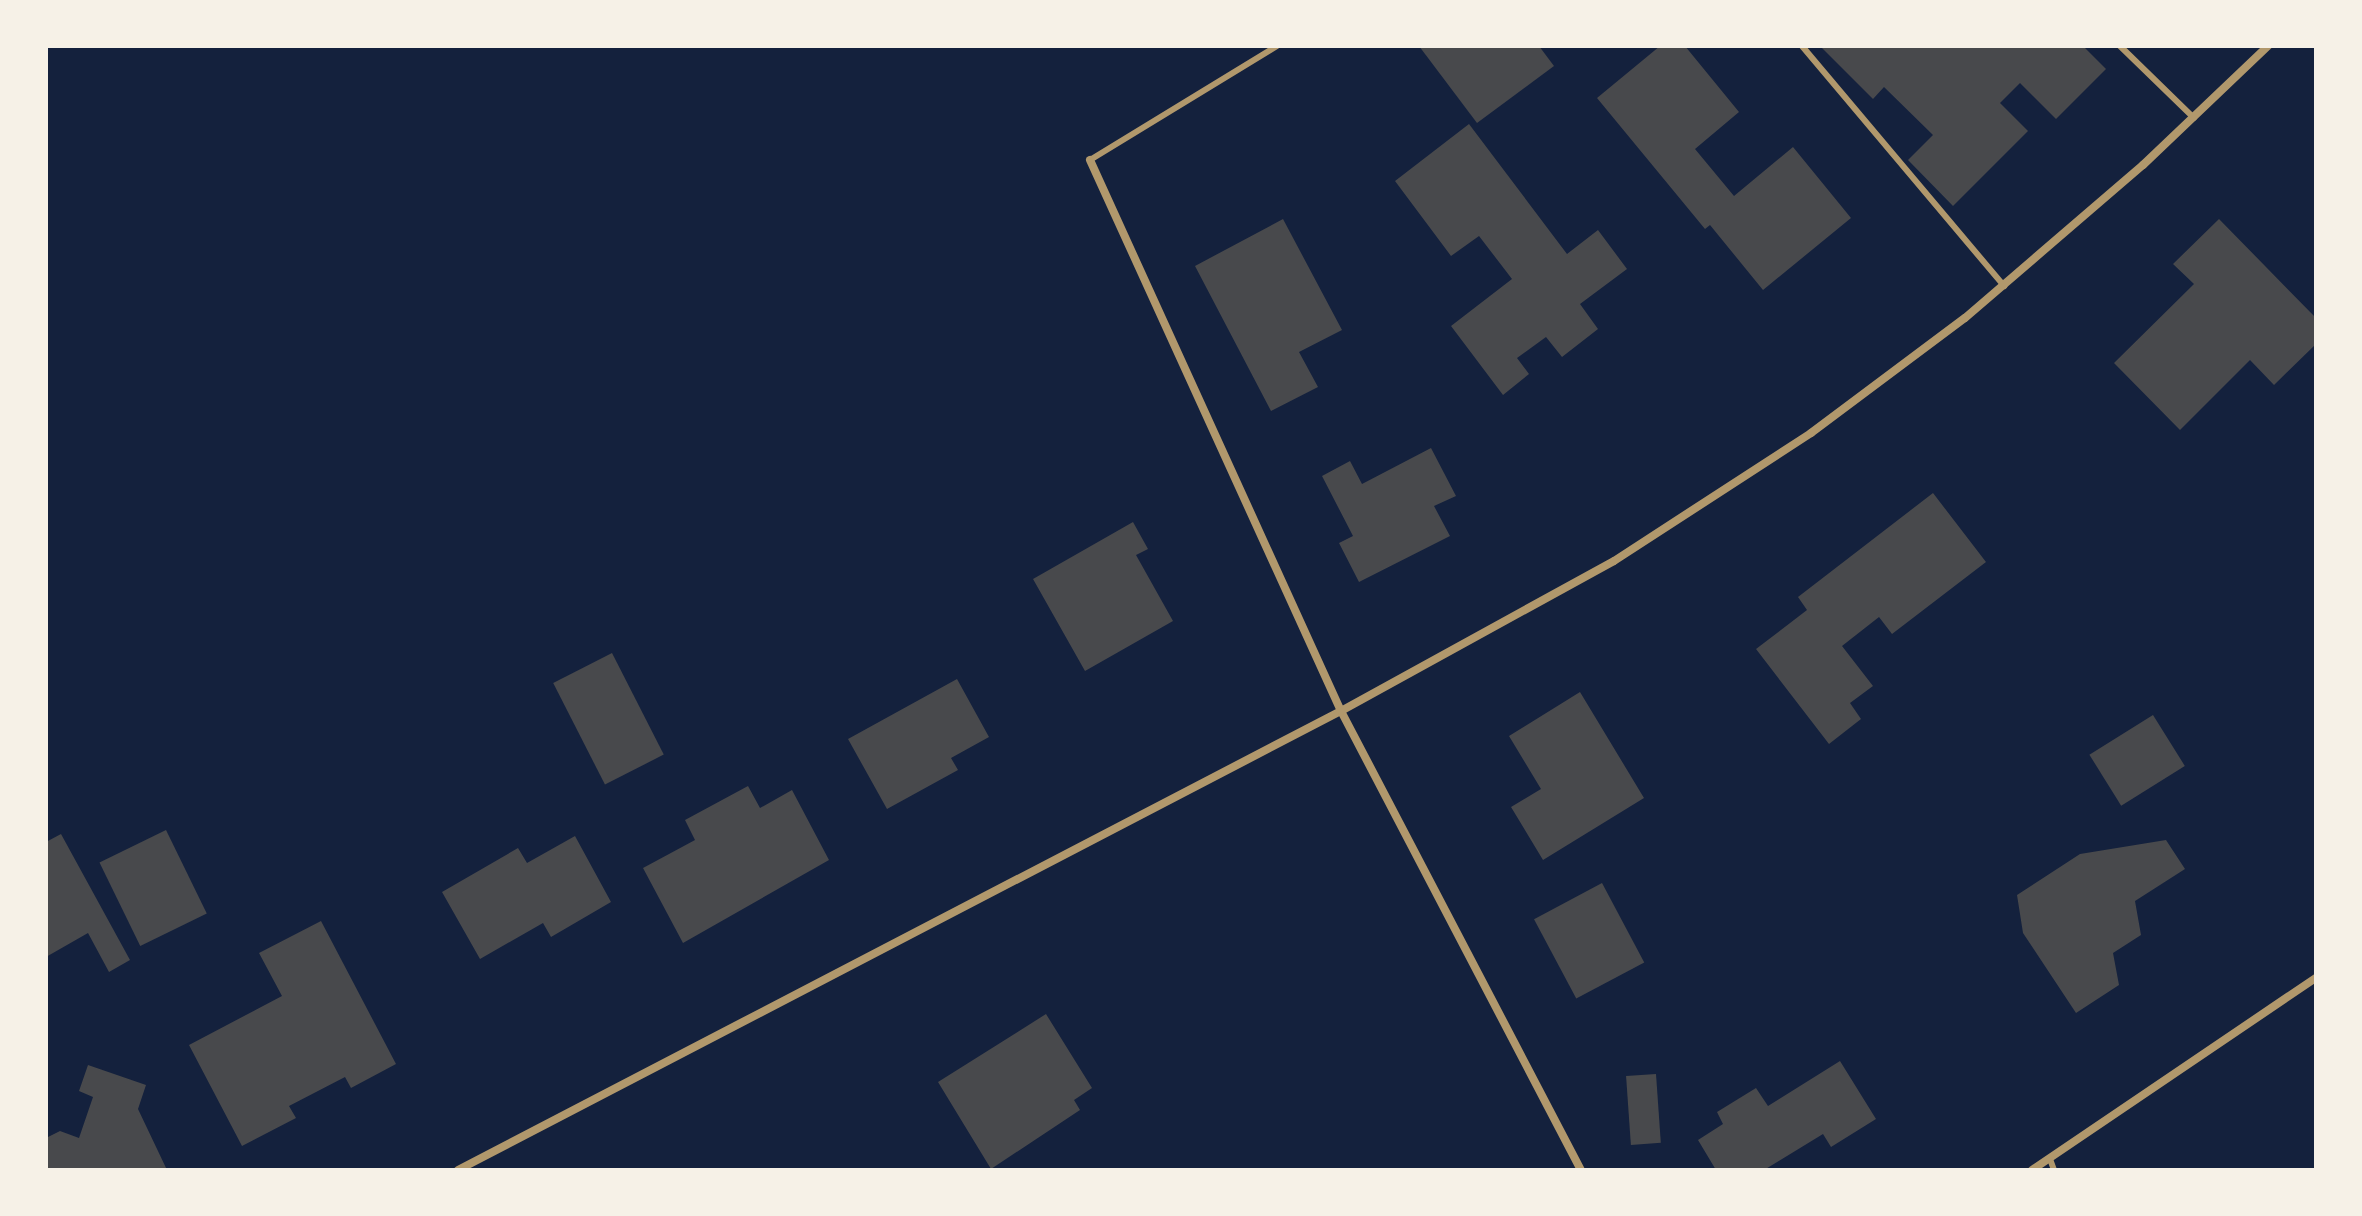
<!DOCTYPE html>
<html>
<head>
<meta charset="utf-8">
<style>
	body { margin:0 }
	#map { position:relative; width:2362px; height:1216px; overflow:hidden; background:#14213d; font-family:Helvetica,sans-serif }
	div>[style] { position:absolute }
	.building>* { inset:0; background:#48494c; transform-origin:0 0 }
	.service>* { height:6px; margin:-3px; padding:0 3px; transform-origin:3px; border-radius:3px; background:#b1986c }
	.minor>* { height:8px; margin:-4px; padding:0 4px; transform-origin:4px; border-radius:4px; background:#b1986c }
	span { translate:-50% -50%; white-space:nowrap; text-align:center; line-height:1.15; -webkit-text-stroke:8px #f6f1e7; paint-order:stroke }
	.frame { position:absolute; inset:0; border:48px solid #f6f1e7; pointer-events:none }
</style>
</head>
<body>
<div id="map">
	<div class="building">
		<div style="clip-path:polygon(1419px 46px,1539px 46px,1554px 66px,1477px 123px)"></div>
		<div style="clip-path:polygon(1660px 46px,1685px 46px,1739px 112px,1695px 149px,1734px 196px,1793px 147px,1851px 218px,1763px 290px,1710px 225px,1705px 229px,1597px 98px)"></div>
		<div style="clip-path:polygon(1820px 46px,2083px 46px,2106px 69px,2056px 119px,2020px 83px,2000px 103px,2028px 131px,1953px 206px,1908px 160px,1933px 135px,1884px 87px,1873px 99px)"></div>
		<div style="clip-path:polygon(1469px 124px,1567px 254px,1598px 230px,1627px 269px,1580px 304px,1598px 329px,1562px 357px,1546px 337px,1517px 358px,1529px 374px,1503px 395px,1451px 326px,1512px 279px,1479px 236px,1451px 256px,1395px 181px)"></div>
		<div style="clip-path:polygon(1283px 219px,1342px 330px,1299px 352px,1318px 387px,1271px 411px,1195px 266px)"></div>
		<div style="clip-path:polygon(2219px 219px,2316px 318px,2316px 344px,2274px 385px,2250px 360px,2180px 430px,2114px 363px,2194px 284px,2173px 264px)"></div>
		<div style="clip-path:polygon(1431px 448px,1456px 496px,1434px 506px,1450px 536px,1359px 582px,1339px 543px,1353px 536px,1322px 476px,1350px 461px,1362px 484px)"></div>
		<div style="clip-path:polygon(1933px 493px,1986px 562px,1892px 634px,1879px 617px,1842px 646px,1873px 686px,1850px 703px,1861px 719px,1829px 744px,1756px 649px,1807px 610px,1798px 597px)"></div>
		<div style="clip-path:polygon(1133px 522px,1148px 549px,1136px 555px,1173px 621px,1085px 671px,1033px 579px)"></div>
		<div style="left:612px;top:653px;width:114px;height:66px;rotate:63deg"></div>
		<div style="clip-path:polygon(957px 679px,989px 737px,951px 758px,958px 770px,887px 809px,848px 739px)"></div>
		<div style="clip-path:polygon(1580px 692px,1644px 798px,1543px 860px,1511px 807px,1541px 789px,1509px 736px)"></div>
		<div style="left:2153px;top:715px;width:60px;height:75px;rotate:58deg"></div>
		<div style="clip-path:polygon(748px 786px,760px 808px,792px 790px,829px 860px,683px 943px,643px 868px,695px 840px,685px 820px)"></div>
		<div style="left:166px;top:830px;width:93px;height:74px;rotate:64deg"></div>
		<div style="clip-path:polygon(61px 834px,130px 960px,109px 972px,88px 933px,46px 957px,46px 842px)"></div>
		<div style="clip-path:polygon(575px 836px,611px 902px,551px 937px,543px 923px,480px 959px,442px 892px,518px 848px,527px 863px)"></div>
		<div style="clip-path:polygon(2166px 840px,2185px 869px,2135px 901px,2141px 935px,2113px 953px,2119px 985px,2076px 1013px,2023px 933px,2017px 895px,2080px 854px)"></div>
		<div style="left:1602px;top:883px;width:90px;height:77px;rotate:62deg"></div>
		<div style="clip-path:polygon(321px 921px,396px 1064px,351px 1088px,345px 1077px,289px 1106px,296px 1118px,242px 1146px,189px 1045px,282px 996px,259px 953px)"></div>
		<div style="clip-path:polygon(1046px 1014px,1092px 1088px,1074px 1100px,1080px 1110px,991px 1169px,938px 1082px)"></div>
		<div style="clip-path:polygon(1840px 1061px,1876px 1119px,1831px 1147px,1823px 1134px,1764px 1170px,1716px 1170px,1698px 1140px,1723px 1124px,1717px 1112px,1756px 1088px,1768px 1106px)"></div>
		<div style="clip-path:polygon(88px 1065px,146px 1085px,138px 1109px,167px 1170px,46px 1170px,46px 1138px,60px 1131px,79px 1138px,93px 1097px,79px 1091px)"></div>
		<div style="left:1656px;top:1074px;width:69px;height:30px;rotate:86deg"></div>
	</div>
	<div class="service">
		<div style="left:1802px;top:46px;width:314px;rotate:49.9deg"></div>
		<div style="left:2120px;top:46px;width:103px;rotate:44.2deg"></div>
		<div style="left:1090px;top:160px;width:219px;rotate:-31.4deg"></div>
		<div style="left:2050px;top:1159px;width:12px;rotate:70deg"></div>
	</div>
	<div class="minor">
		<div style="left:1090px;top:160px;width:605px;rotate:65.51deg"></div>
		<div style="left:1341px;top:711px;width:518px;rotate:62.4deg"></div>
		<div style="left:458px;top:1170px;width:995px;rotate:-27.47deg"></div>
		<div style="left:1341px;top:711px;width:311px;rotate:-28.8deg"></div>
		<div style="left:1614px;top:561px;width:235px;rotate:-33deg"></div>
		<div style="left:1811px;top:433px;width:192px;rotate:-36.8deg"></div>
		<div style="left:1965px;top:318px;width:235px;rotate:-40.7deg"></div>
		<div style="left:2143px;top:165px;width:173px;rotate:-43.6deg"></div>
		<div style="left:2032px;top:1170px;width:343px;rotate:-34.1deg"></div>
	</div>
	<div class="frame"></div>
</div>
</body>
</html>
